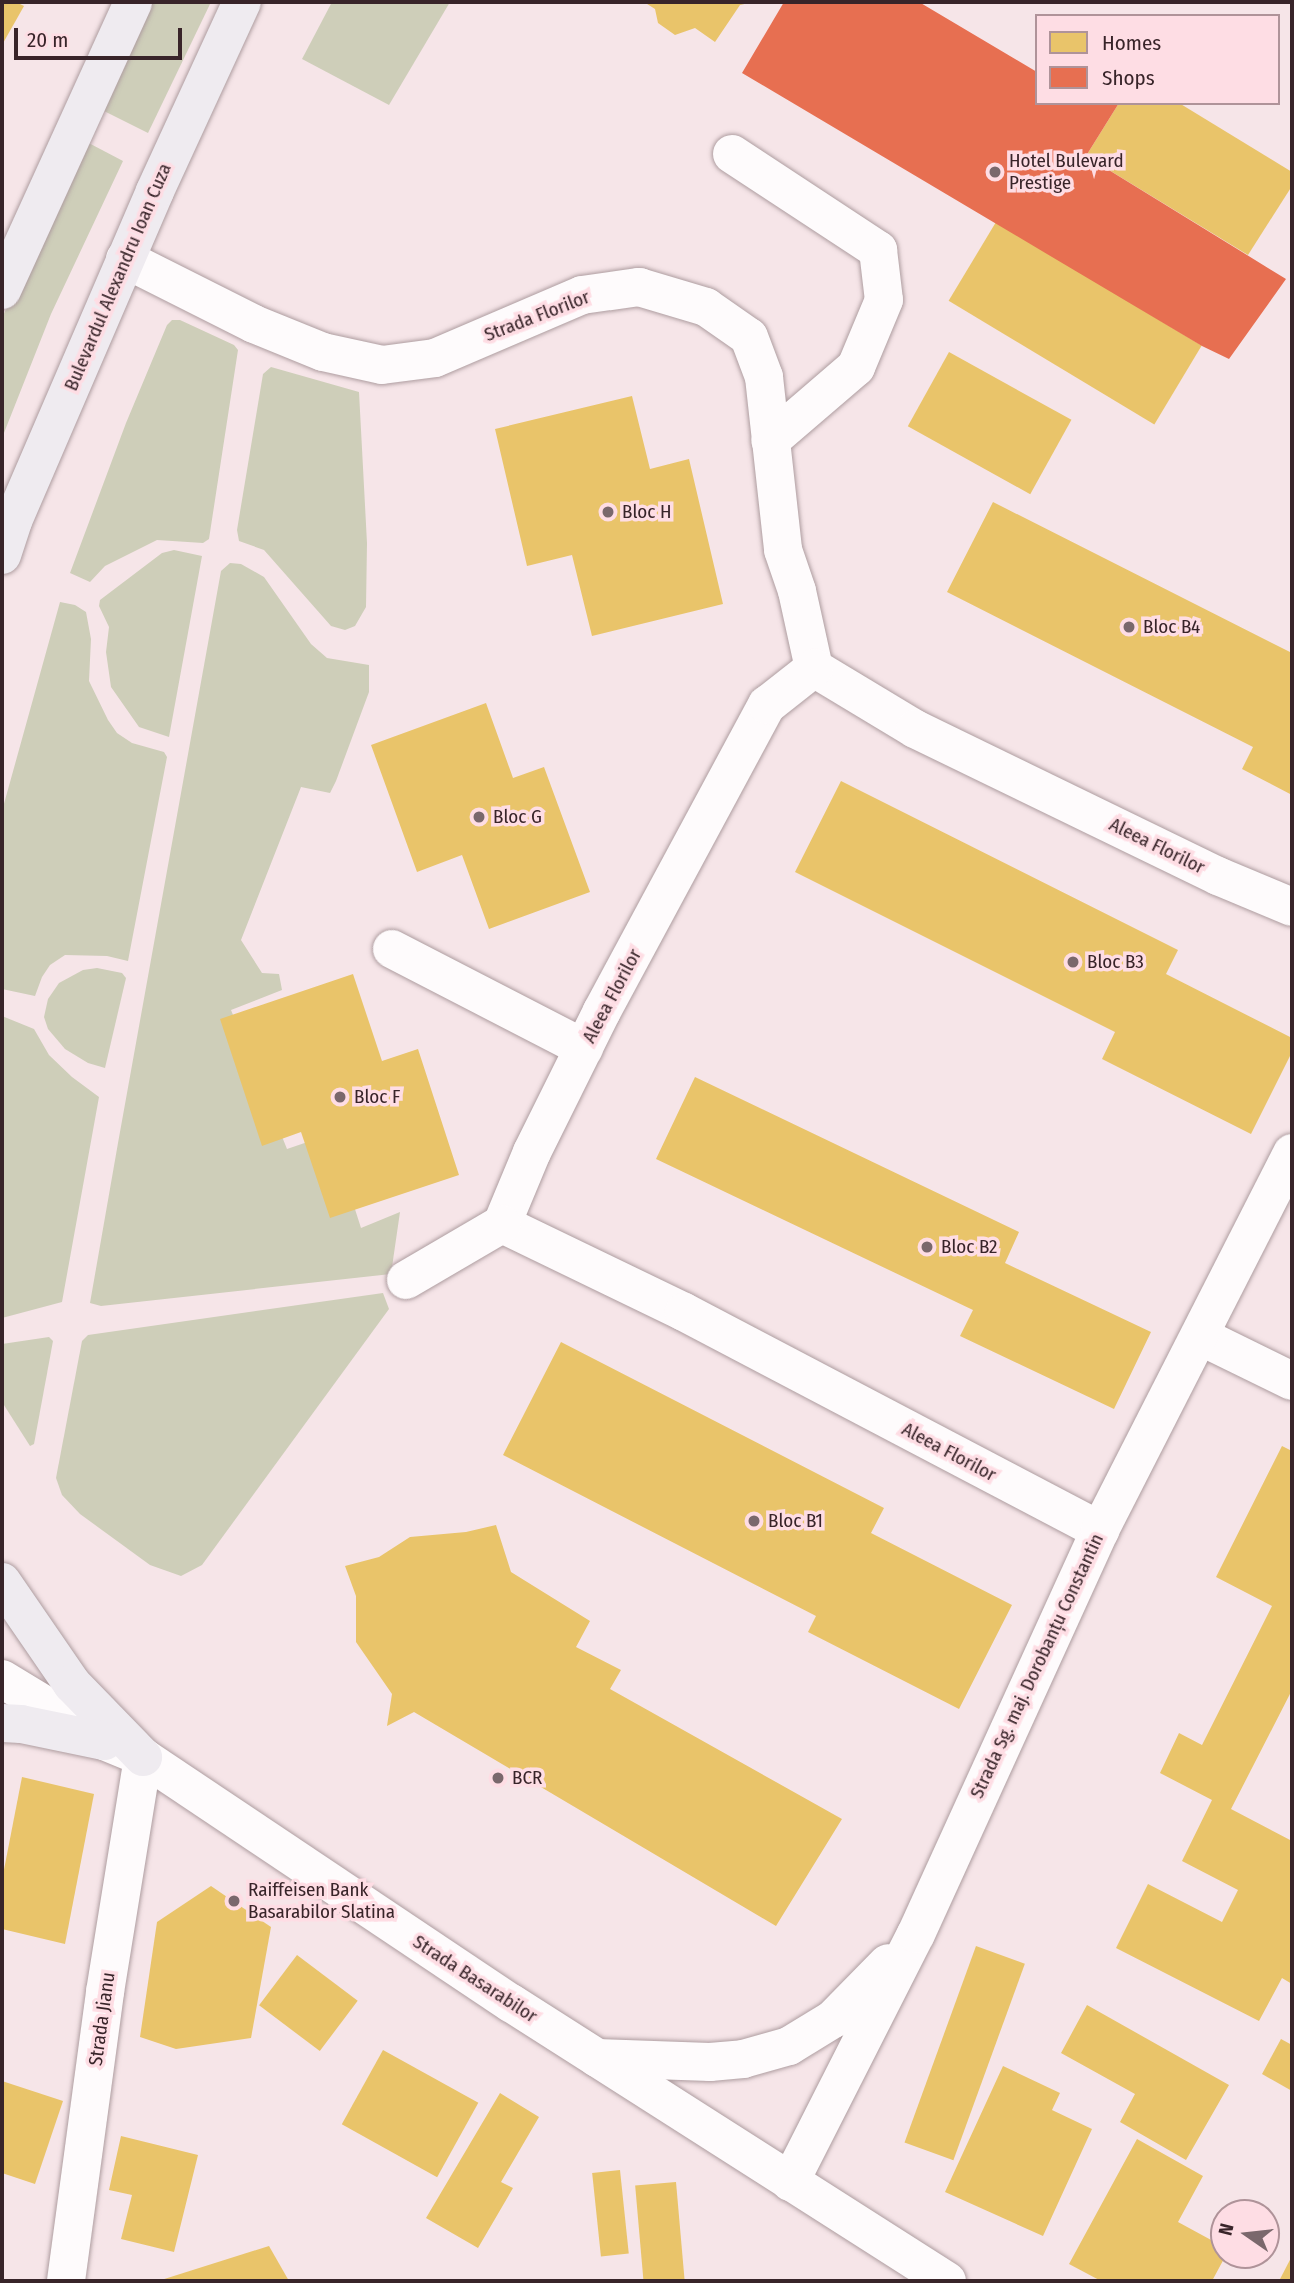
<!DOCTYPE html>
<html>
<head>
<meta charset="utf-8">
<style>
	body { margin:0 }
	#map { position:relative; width:1294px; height:2283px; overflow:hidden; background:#f6e5e8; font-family:"Fira Sans Condensed",sans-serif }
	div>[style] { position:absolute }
	.green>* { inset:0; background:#ceceb9 }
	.homes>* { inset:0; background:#e9c46a; transform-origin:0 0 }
	.shops>* { inset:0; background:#e76f51 }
	.roads { filter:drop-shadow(0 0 2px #ae9da0) drop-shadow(0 0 2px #ae9da0) }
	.minor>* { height:38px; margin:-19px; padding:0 19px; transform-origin:19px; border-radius:19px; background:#fefbfc }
	.major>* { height:38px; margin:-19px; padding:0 19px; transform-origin:19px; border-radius:19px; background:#efebf0 }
	.dots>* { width:19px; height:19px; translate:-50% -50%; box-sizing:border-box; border:4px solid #fedde4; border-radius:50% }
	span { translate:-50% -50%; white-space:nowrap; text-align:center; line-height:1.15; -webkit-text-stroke:7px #fedde4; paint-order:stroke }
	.poi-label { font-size:19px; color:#382429 }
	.left { translate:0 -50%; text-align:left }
	.street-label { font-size:19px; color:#382429 }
	.frame { position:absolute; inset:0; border:4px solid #382429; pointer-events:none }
	.legend { position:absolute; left:1035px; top:14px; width:245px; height:91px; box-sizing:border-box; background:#fedde4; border:2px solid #af9399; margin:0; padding:9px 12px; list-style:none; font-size:21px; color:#382429 }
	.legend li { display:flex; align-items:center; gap:14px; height:35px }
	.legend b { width:35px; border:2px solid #af9399 }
	.north { position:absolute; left:1210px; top:2199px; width:70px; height:70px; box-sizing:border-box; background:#fedde4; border:2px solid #af9399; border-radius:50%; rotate:284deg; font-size:19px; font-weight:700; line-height:28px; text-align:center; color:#382429 }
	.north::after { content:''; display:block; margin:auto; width:24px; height:32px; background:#7a686c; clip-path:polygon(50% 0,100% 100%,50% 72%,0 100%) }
	.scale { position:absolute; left:14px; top:28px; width:168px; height:32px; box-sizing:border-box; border:4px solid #382429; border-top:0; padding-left:9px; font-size:21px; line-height:24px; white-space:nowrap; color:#382429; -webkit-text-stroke:5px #fedde4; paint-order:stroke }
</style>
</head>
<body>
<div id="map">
	<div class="green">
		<div style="clip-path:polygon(153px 2px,211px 2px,148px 133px,100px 109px)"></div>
		<div style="clip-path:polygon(332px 2px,450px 2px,389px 105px,302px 59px)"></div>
		<div style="clip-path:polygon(83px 140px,123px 161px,51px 314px,2px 438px,2px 318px)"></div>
		<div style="clip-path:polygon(172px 320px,180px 320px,234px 345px,238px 350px,209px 539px,203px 543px,157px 540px,105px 566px,90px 582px,70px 573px,126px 423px,167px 325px)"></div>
		<div style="clip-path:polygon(271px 367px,359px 392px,367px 543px,366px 607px,355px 626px,345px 630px,331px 626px,264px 550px,239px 541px,237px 530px,263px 374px)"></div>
		<div style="clip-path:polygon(174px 550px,202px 556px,169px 737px,139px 727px,111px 687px,106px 652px,109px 627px,99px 606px,100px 600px,162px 553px)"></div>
		<div style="clip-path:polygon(230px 563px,241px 564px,264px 577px,311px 644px,327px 658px,369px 665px,369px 692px,336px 781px,330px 793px,301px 787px,241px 940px,262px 973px,279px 974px,282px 990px,231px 1010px,287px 1149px,331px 1134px,361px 1228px,400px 1212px,391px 1274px,101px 1306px,90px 1303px,118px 1143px,221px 571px)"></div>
		<div style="clip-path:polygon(60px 602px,75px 605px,86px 612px,91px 639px,89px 681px,108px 720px,117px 733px,132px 743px,164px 752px,167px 757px,128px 961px,107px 956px,65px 955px,50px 965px,42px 977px,35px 996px,2px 989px,2px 811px)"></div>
		<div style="clip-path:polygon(97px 968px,122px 973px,126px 978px,105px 1068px,88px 1063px,65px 1049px,48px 1029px,44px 1017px,48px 999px,59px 983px,83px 970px)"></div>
		<div style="clip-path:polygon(2px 1016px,34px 1029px,49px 1055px,72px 1077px,99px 1097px,62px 1302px,2px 1318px)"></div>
		<div style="clip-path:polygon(383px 1293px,389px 1309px,202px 1565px,181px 1576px,150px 1565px,80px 1514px,62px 1495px,56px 1478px,82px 1341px,88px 1335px)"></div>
		<div style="clip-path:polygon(49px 1337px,53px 1341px,34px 1444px,30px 1446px,2px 1402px,2px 1344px)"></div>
	</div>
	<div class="homes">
		<div style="clip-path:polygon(2px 2px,16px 2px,24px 6px,2px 45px)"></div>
		<div style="clip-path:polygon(644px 2px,749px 2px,749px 3px,740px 5px,715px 42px,695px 28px,675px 35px,658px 23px,655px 9px)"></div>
		<div style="clip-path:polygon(1119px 103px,1179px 103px,1292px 172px,1292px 186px,1248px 255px,1086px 156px)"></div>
		<div style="left:996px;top:222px;width:240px;height:92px;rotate:31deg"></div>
		<div style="left:949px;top:352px;width:140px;height:85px;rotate:29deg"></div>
		<div style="clip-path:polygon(632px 396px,650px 469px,689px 459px,723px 604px,592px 636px,572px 555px,527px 566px,495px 429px)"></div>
		<div style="clip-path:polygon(993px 502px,1292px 653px,1292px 795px,1242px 769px,1253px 747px,947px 592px)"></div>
		<div style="clip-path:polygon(486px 703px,513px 778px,544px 767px,590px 892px,489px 929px,462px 855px,417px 872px,371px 745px)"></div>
		<div style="clip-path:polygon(841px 781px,1178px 950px,1166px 974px,1292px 1038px,1292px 1052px,1251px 1134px,1102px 1059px,1115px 1032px,795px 872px)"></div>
		<div style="clip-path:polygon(353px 974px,382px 1061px,418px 1049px,459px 1175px,330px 1218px,301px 1132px,262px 1146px,220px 1019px)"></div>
		<div style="clip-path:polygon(695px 1077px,1019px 1232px,1005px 1263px,1151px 1332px,1114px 1409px,960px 1336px,973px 1310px,656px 1159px)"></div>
		<div style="clip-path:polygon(561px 1342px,884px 1508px,871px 1533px,1012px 1605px,959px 1709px,808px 1632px,816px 1616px,503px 1455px)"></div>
		<div style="clip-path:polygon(1282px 1446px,1292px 1451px,1292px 1690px,1231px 1809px,1292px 1841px,1292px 1984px,1282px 1978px,1259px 2021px,1116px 1948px,1148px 1884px,1222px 1922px,1238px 1890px,1182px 1861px,1212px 1800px,1160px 1773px,1179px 1733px,1202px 1745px,1272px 1606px,1216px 1577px)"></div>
		<div style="clip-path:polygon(496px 1525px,511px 1572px,590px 1621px,576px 1647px,621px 1670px,610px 1689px,842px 1819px,776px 1926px,414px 1712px,387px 1726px,392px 1694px,356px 1642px,356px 1596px,345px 1566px,379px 1557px,410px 1537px,466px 1532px)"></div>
		<div style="clip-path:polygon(22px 1777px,94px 1794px,65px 1944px,2px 1929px,2px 1880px)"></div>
		<div style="clip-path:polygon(211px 1886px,271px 1927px,251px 2038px,176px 2049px,140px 2037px,157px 1922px)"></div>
		<div style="left:976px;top:1946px;width:52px;height:209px;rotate:20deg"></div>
		<div style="left:297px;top:1955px;width:76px;height:63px;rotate:37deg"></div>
		<div style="clip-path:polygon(1087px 2005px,1229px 2085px,1186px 2160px,1120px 2122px,1135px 2094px,1061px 2053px)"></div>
		<div style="clip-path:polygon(1281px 2039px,1292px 2045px,1292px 2091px,1262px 2074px)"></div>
		<div style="left:383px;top:2050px;width:109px;height:85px;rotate:29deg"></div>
		<div style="clip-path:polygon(1003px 2066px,1060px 2093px,1052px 2110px,1092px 2129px,1043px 2236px,945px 2192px)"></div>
		<div style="clip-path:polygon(2px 2081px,63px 2101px,35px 2184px,2px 2173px)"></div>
		<div style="clip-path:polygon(500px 2093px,539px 2117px,501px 2182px,513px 2188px,478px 2248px,426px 2218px)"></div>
		<div style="clip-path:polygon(121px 2136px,198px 2155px,174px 2252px,121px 2239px,132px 2195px,109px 2190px)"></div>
		<div style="clip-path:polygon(1137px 2139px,1203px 2176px,1178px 2222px,1224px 2247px,1226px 2255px,1212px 2281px,1101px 2281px,1069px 2264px)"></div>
		<div style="left:620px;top:2170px;width:84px;height:28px;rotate:84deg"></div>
		<div style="left:676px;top:2182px;width:99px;height:41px;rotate:85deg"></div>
		<div style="clip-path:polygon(269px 2246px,289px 2281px,158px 2281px)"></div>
		<div style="clip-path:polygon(1292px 2256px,1292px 2281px,1279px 2281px)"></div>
	</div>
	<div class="shops">
		<div style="clip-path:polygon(784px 2px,919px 2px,1037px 72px,1037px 103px,1119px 103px,1086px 156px,1286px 279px,1229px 359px,1202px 346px,742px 73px)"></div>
	</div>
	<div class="roads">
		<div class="minor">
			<div style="left:732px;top:154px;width:175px;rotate:33.3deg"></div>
			<div style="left:878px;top:250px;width:50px;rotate:83.2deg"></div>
			<div style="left:884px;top:300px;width:73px;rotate:112.7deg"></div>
			<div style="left:856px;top:367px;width:113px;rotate:139.3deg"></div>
			<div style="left:125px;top:259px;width:144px;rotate:26.7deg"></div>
			<div style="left:254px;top:324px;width:74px;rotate:22.1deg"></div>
			<div style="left:323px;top:352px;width:60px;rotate:12.4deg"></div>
			<div style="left:382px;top:365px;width:53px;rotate:-7.5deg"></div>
			<div style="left:435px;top:358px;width:160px;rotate:-23.2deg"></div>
			<div style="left:582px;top:295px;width:58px;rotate:-8deg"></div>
			<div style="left:639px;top:287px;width:70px;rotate:16.6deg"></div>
			<div style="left:706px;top:307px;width:52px;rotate:34.9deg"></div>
			<div style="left:749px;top:337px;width:43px;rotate:69.4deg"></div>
			<div style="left:764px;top:377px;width:174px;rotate:83.7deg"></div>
			<div style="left:783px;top:550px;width:43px;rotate:71.1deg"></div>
			<div style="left:797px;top:591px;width:79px;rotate:77.6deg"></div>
			<div style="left:814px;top:668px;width:118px;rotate:31.1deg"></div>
			<div style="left:915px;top:729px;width:337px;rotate:25.9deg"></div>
			<div style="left:1218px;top:876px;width:80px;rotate:22.7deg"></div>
			<div style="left:392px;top:949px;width:216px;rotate:27.3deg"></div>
			<div style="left:502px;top:1224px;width:202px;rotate:25.8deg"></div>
			<div style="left:684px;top:1312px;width:470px;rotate:27.7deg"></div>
			<div style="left:502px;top:1224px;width:78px;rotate:-67.4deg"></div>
			<div style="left:532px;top:1152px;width:157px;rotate:-63.6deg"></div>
			<div style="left:602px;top:1011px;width:348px;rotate:-61.7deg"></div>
			<div style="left:767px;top:705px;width:60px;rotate:-38.2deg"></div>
			<div style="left:406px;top:1280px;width:111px;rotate:-30.3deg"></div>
			<div style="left:1200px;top:1336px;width:102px;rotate:26.1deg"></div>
			<div style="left:2px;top:1679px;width:119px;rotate:31.3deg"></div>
			<div style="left:104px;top:1741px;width:42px;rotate:22.3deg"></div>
			<div style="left:143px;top:1757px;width:443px;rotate:33.8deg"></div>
			<div style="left:511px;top:2003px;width:517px;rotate:32.52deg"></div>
			<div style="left:597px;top:2058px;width:113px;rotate:2deg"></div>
			<div style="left:710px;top:2062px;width:33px;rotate:-5deg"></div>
			<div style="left:743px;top:2059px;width:48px;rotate:-15.8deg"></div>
			<div style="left:789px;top:2046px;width:52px;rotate:-31.5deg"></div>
			<div style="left:833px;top:2019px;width:78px;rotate:-45.5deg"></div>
			<div style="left:790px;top:2182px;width:278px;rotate:-63.1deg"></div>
			<div style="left:916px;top:1934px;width:444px;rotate:-65.5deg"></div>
			<div style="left:1100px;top:1530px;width:423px;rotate:-63deg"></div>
			<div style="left:66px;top:2281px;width:292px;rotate:-82.3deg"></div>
			<div style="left:105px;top:1992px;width:238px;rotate:-80.8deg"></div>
		</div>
		<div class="major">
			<div style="left:2px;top:290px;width:316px;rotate:-65.5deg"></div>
			<div style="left:2px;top:555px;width:36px;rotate:-72deg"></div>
			<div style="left:13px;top:521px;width:359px;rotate:-66.7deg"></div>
			<div style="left:155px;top:191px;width:208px;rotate:-65.3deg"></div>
			<div style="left:2px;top:1582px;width:124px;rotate:55.5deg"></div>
			<div style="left:72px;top:1684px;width:102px;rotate:45.8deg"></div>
			<div style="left:2px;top:1723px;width:19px;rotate:3deg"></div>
			<div style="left:21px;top:1724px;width:85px;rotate:11.6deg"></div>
		</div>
	</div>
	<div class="dots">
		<div style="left:995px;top:172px;background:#7a686c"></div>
		<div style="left:608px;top:512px;background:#7a686c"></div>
		<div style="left:1129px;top:627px;background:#7a686c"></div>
		<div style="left:479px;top:817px;background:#7a686c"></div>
		<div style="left:1073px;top:962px;background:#7a686c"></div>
		<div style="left:340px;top:1097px;background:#7a686c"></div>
		<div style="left:927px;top:1247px;background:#7a686c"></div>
		<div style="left:754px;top:1521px;background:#7a686c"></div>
		<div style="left:498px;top:1778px;background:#7a686c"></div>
		<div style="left:234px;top:1901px;background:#7a686c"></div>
	</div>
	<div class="poi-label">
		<span class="left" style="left:1009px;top:172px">Hotel Bulevard<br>Prestige</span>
		<span class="left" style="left:622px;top:512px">Bloc H</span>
		<span class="left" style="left:1143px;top:627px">Bloc B4</span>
		<span class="left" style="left:493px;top:817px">Bloc G</span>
		<span class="left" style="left:1087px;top:962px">Bloc B3</span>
		<span class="left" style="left:354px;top:1097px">Bloc F</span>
		<span class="left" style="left:941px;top:1247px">Bloc B2</span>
		<span class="left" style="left:768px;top:1521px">Bloc B1</span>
		<span class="left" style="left:512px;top:1778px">BCR</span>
		<span class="left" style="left:248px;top:1901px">Raiffeisen Bank<br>Basarabilor Slatina</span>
	</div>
	<div class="street-label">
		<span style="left:118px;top:277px;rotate:-67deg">Bulevardul Alexandru Ioan Cuza</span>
		<span style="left:537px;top:316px;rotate:-21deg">Strada Florilor</span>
		<span style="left:1157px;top:846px;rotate:26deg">Aleea Florilor</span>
		<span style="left:612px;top:996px;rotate:-62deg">Aleea Florilor</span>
		<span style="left:949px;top:1452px;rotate:28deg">Aleea Florilor</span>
		<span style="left:1037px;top:1666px;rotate:-65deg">Strada Sg. maj. Dorobanțu Constantin</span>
		<span style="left:475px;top:1979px;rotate:33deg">Strada Basarabilor</span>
		<span style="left:102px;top:2019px;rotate:-82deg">Strada Jianu</span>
	</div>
	<div class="frame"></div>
	<ul class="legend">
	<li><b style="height:19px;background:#e9c46a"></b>Homes</li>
	<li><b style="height:19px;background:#e76f51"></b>Shops</li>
	</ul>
	<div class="north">N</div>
	<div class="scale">20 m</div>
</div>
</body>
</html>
